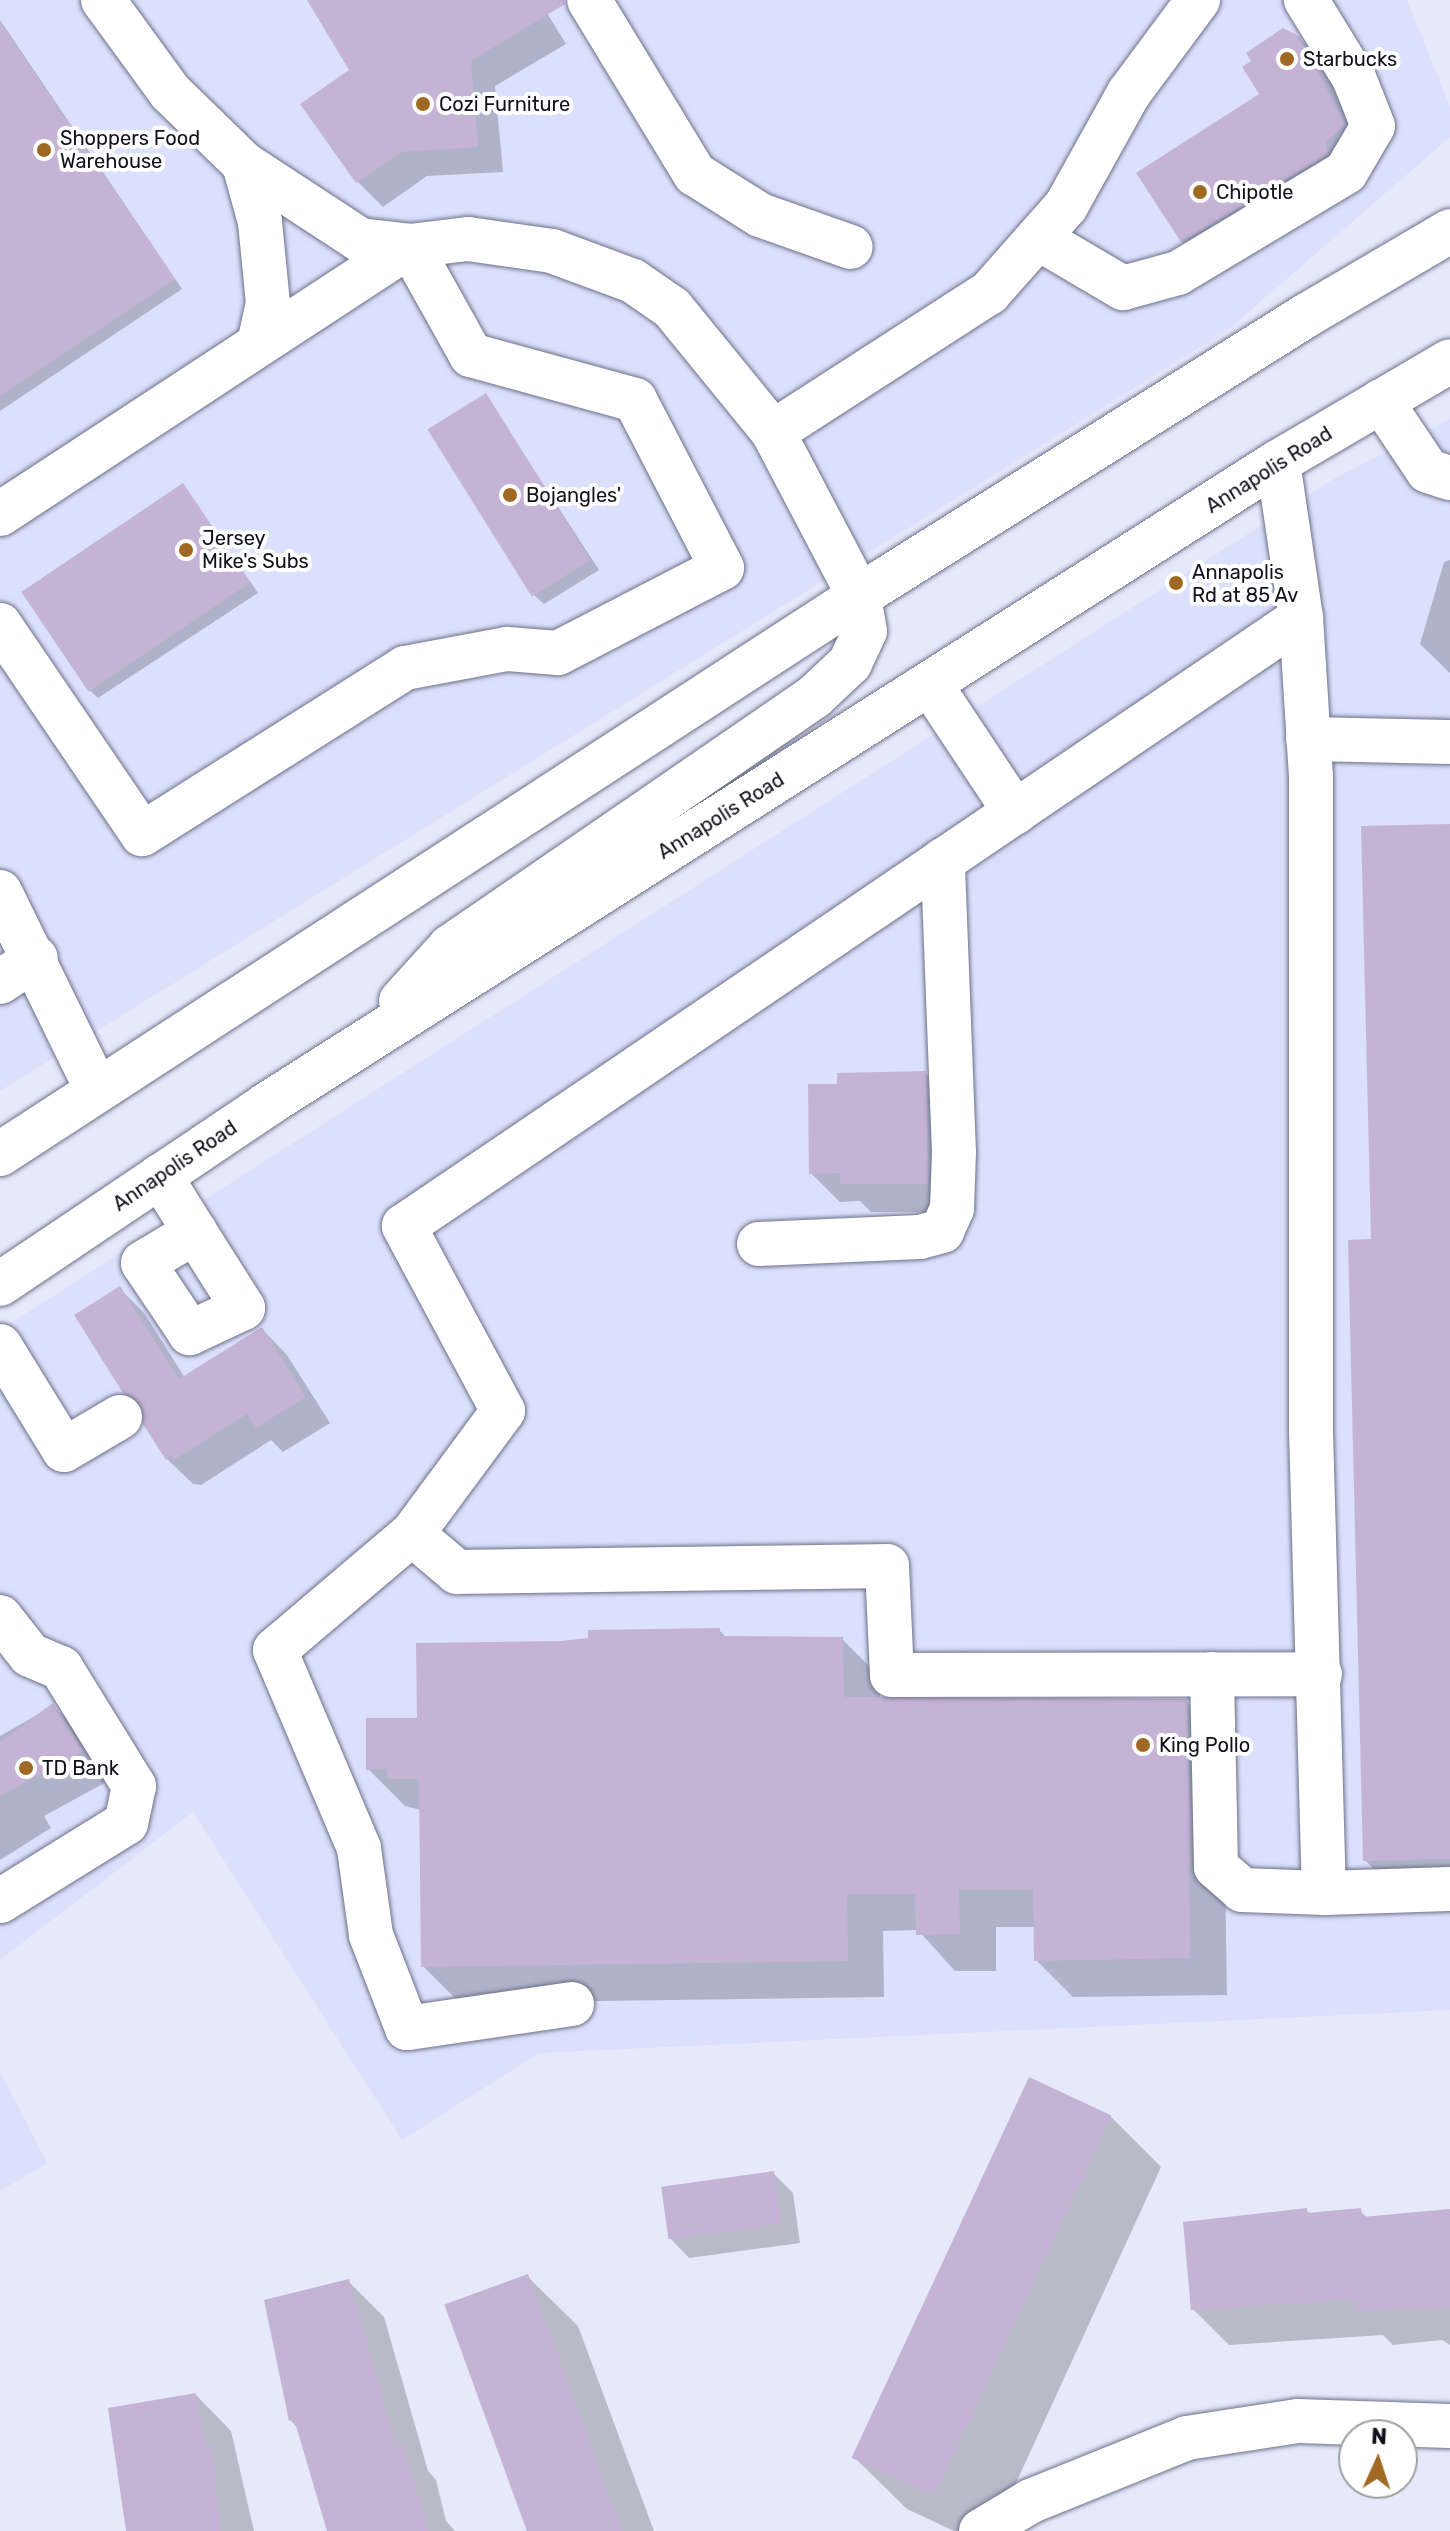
<!DOCTYPE html>
<html>
<head>
<meta charset="utf-8">
<style>
	body { margin:0 }
	#map { position:relative; width:1450px; height:2531px; overflow:hidden; background:#e6e9fa; font-family:Rubik,sans-serif }
	div>[style] { position:absolute }
	.built>* { inset:0; background:#dbe0fc }
	.shadow>* { inset:0; background:#0003 }
	.building>* { inset:0; background:#c4b3d5; transform-origin:0 0 }
	.roads { filter:drop-shadow(0 0 2px #6d7089) drop-shadow(0 0 2px #6d7089) }
	.minor>* { height:44px; margin:-22px; padding:0 22px; transform-origin:22px; border-radius:22px; background:#fff }
	.major>* { height:44px; margin:-22px; padding:0 22px; transform-origin:22px; border-radius:22px; background:#fff }
	.dots>* { width:22px; height:22px; translate:-50% -50%; box-sizing:border-box; border:4px solid #fff; border-radius:50% }
	span { translate:-50% -50%; white-space:nowrap; text-align:center; line-height:1.15; -webkit-text-stroke:8px #fff; paint-order:stroke }
	.poi-label { font-size:20px; color:#10111a }
	.left { translate:0 -50%; text-align:left }
	.street-label { font-size:20px; color:#10111a }
	.north { position:absolute; left:1338px; top:2419px; width:80px; height:80px; box-sizing:border-box; background:#fff; border:2px solid #9fa0a3; border-radius:50%; rotate:3deg; font-size:22px; font-weight:700; line-height:32px; text-align:center; color:#10111a }
	.north::after { content:''; display:block; margin:auto; width:28px; height:36px; background:#9f6923; clip-path:polygon(50% 0,100% 100%,50% 72%,0 100%) }
</style>
</head>
<body>
<div id="map">
	<div class="built">
		<div style="clip-path:polygon(0 0,1407px 0,1450px 107px,1450px 137px,1228px 330px,0 1091px)"></div>
		<div style="clip-path:polygon(1450px 419px,1450px 2010px,539px 2053px,402px 2140px,193px 1812px,0 1960px,0 1330px,1337px 477px)"></div>
		<div style="clip-path:polygon(0 2071px,47px 2163px,0 2191px)"></div>
	</div>
	<div class="shadow">
		<div style="clip-path:polygon(309px 0,539px 0,566px 44px,495px 86px,503px 172px,427px 176px,383px 207px,358px 182px,302px 105px,352px 70px)"></div>
		<div style="clip-path:polygon(0 20px,182px 289px,0 411px)"></div>
		<div style="clip-path:polygon(1294px 33px,1323px 62px,1373px 153px,1211px 270px,1182px 241px)"></div>
		<div style="clip-path:polygon(486px 396px,599px 570px,544px 604px,534px 595px)"></div>
		<div style="clip-path:polygon(183px 485px,258px 593px,98px 698px,88px 689px)"></div>
		<div style="clip-path:polygon(1450px 560px,1450px 673px,1420px 644px,1444px 562px)"></div>
		<div style="clip-path:polygon(1450px 826px,1450px 1896px,1402px 1897px,1365px 1860px,1373px 1241px)"></div>
		<div style="clip-path:polygon(925px 1073px,954px 1102px,956px 1212px,871px 1212px,860px 1201px,840px 1202px,811px 1173px,839px 1086px)"></div>
		<div style="clip-path:polygon(119px 1288px,145px 1314px,185px 1378px,262px 1329px,287px 1355px,330px 1423px,283px 1452px,271px 1440px,201px 1485px,193px 1484px,167px 1459px,144px 1411px,124px 1391px)"></div>
		<div style="clip-path:polygon(719px 1630px,727px 1638px,842px 1639px,879px 1676px,880px 1699px,1186px 1701px,1223px 1738px,1227px 1995px,1073px 1997px,1036px 1960px,1035px 1927px,996px 1927px,996px 1971px,955px 1971px,918px 1930px,883px 1931px,884px 1997px,460px 2003px,423px 1966px,421px 1810px,405px 1806px,368px 1769px,419px 1720px,561px 1643px)"></div>
		<div style="clip-path:polygon(53px 1706px,82px 1734px,110px 1780px,44px 1816px,51px 1828px,0 1860px,0 1736px)"></div>
		<div style="clip-path:polygon(1110px 2116px,1161px 2167px,994px 2531px,954px 2531px,907px 2509px,856px 2459px)"></div>
		<div style="clip-path:polygon(773px 2173px,793px 2193px,800px 2243px,689px 2258px,670px 2238px)"></div>
		<div style="clip-path:polygon(1306px 2210px,1312px 2215px,1360px 2211px,1369px 2219px,1450px 2210px,1450px 2345px,1442px 2340px,1393px 2345px,1383px 2335px,1229px 2345px,1193px 2309px)"></div>
		<div style="clip-path:polygon(527px 2276px,578px 2326px,654px 2531px,532px 2531px)"></div>
		<div style="clip-path:polygon(348px 2281px,384px 2317px,428px 2471px,436px 2480px,446px 2521px,455px 2531px,329px 2531px,298px 2428px,290px 2420px)"></div>
		<div style="clip-path:polygon(196px 2395px,231px 2431px,254px 2531px,130px 2531px)"></div>
	</div>
	<div class="building">
		<div style="clip-path:polygon(307px 0,564px 0,565px 4px,471px 61px,478px 147px,402px 152px,356px 183px,300px 104px,349px 70px)"></div>
		<div style="clip-path:polygon(0 22px,175px 279px,0 396px)"></div>
		<div style="clip-path:polygon(1283px 28px,1300px 37px,1345px 124px,1326px 142px,1328px 154px,1181px 242px,1136px 173px,1259px 94px,1242px 67px,1251px 61px,1246px 53px)"></div>
		<div style="left:486px;top:393px;width:197px;height:69px;rotate:58deg"></div>
		<div style="left:183px;top:483px;width:120px;height:195px;rotate:56deg"></div>
		<div style="clip-path:polygon(1450px 824px,1450px 1859px,1363px 1861px,1348px 1240px,1371px 1239px,1361px 826px)"></div>
		<div style="clip-path:polygon(926px 1071px,928px 1184px,840px 1184px,840px 1173px,809px 1174px,808px 1084px,837px 1084px,837px 1073px)"></div>
		<div style="clip-path:polygon(120px 1286px,179px 1379px,262px 1327px,306px 1397px,256px 1428px,247px 1414px,174px 1460px,171px 1456px,166px 1460px,143px 1424px,141px 1404px,123px 1393px,74px 1315px)"></div>
		<div style="clip-path:polygon(720px 1628px,720px 1636px,843px 1637px,844px 1697px,1187px 1699px,1190px 1958px,1034px 1961px,1033px 1890px,959px 1890px,960px 1934px,916px 1935px,915px 1894px,847px 1894px,848px 1961px,421px 1967px,419px 1779px,387px 1779px,387px 1769px,366px 1770px,366px 1718px,417px 1718px,416px 1643px,561px 1641px,588px 1638px,588px 1630px)"></div>
		<div style="clip-path:polygon(53px 1703px,83px 1751px,0 1796px,0 1742px)"></div>
		<div style="left:1029px;top:2077px;width:91px;height:420px;rotate:25deg"></div>
		<div style="left:774px;top:2171px;width:53px;height:114px;rotate:82deg"></div>
		<div style="clip-path:polygon(1307px 2208px,1307px 2213px,1361px 2208px,1362px 2217px,1450px 2209px,1450px 2307px,1355px 2310px,1355px 2299px,1191px 2310px,1183px 2222px)"></div>
		<div style="left:528px;top:2274px;width:274px;height:89px;rotate:70deg"></div>
		<div style="clip-path:polygon(349px 2279px,395px 2443px,401px 2442px,429px 2531px,327px 2531px,294px 2419px,289px 2421px,264px 2300px)"></div>
		<div style="clip-path:polygon(196px 2393px,205px 2446px,211px 2445px,221px 2531px,126px 2531px,108px 2408px)"></div>
	</div>
	<div class="roads">
		<div class="minor">
			<div style="left:103px;top:0;width:114px;rotate:53.9deg"></div>
			<div style="left:170px;top:92px;width:103px;rotate:44.2deg"></div>
			<div style="left:244px;top:164px;width:139px;rotate:33.2deg"></div>
			<div style="left:360px;top:240px;width:50px;rotate:6.8deg"></div>
			<div style="left:410px;top:246px;width:58px;rotate:-6.9deg"></div>
			<div style="left:468px;top:239px;width:85px;rotate:8.1deg"></div>
			<div style="left:552px;top:251px;width:86px;rotate:20.3deg"></div>
			<div style="left:633px;top:281px;width:47px;rotate:34.7deg"></div>
			<div style="left:672px;top:308px;width:160px;rotate:50.8deg"></div>
			<div style="left:773px;top:432px;width:185px;rotate:62.3deg"></div>
			<div style="left:589px;top:0;width:204px;rotate:58.7deg"></div>
			<div style="left:695px;top:174px;width:77px;rotate:32.2deg"></div>
			<div style="left:760px;top:215px;width:96px;rotate:19.4deg"></div>
			<div style="left:244px;top:164px;width:60px;rotate:74.6deg"></div>
			<div style="left:260px;top:222px;width:81px;rotate:84.4deg"></div>
			<div style="left:268px;top:303px;width:42px;rotate:102.4deg"></div>
			<div style="left:1038px;top:238px;width:99px;rotate:30.5deg"></div>
			<div style="left:1123px;top:288px;width:57px;rotate:-15.3deg"></div>
			<div style="left:1178px;top:273px;width:196px;rotate:-31deg"></div>
			<div style="left:1346px;top:172px;width:53px;rotate:-59.6deg"></div>
			<div style="left:1373px;top:126px;width:52px;rotate:-111.6deg"></div>
			<div style="left:1354px;top:78px;width:92px;rotate:-121.6deg"></div>
			<div style="left:1381px;top:401px;width:84px;rotate:56.1deg"></div>
			<div style="left:1428px;top:471px;width:23px;rotate:18deg"></div>
			<div style="left:773px;top:432px;width:257px;rotate:-32.8deg"></div>
			<div style="left:989px;top:293px;width:116px;rotate:-48.5deg"></div>
			<div style="left:1066px;top:206px;width:129px;rotate:-60.9deg"></div>
			<div style="left:1129px;top:93px;width:116px;rotate:-53.4deg"></div>
			<div style="left:1278px;top:462px;width:158px;rotate:81.6deg"></div>
			<div style="left:1301px;top:618px;width:158px;rotate:86.4deg"></div>
			<div style="left:1311px;top:776px;width:654px;rotate:90deg"></div>
			<div style="left:1311px;top:1430px;width:463px;rotate:88.4deg"></div>
			<div style="left:1324px;top:1893px;width:126px;rotate:-1.8deg"></div>
			<div style="left:0;top:514px;width:490px;rotate:-33.2deg"></div>
			<div style="left:410px;top:246px;width:125px;rotate:60.8deg"></div>
			<div style="left:471px;top:355px;width:170px;rotate:15.3deg"></div>
			<div style="left:635px;top:400px;width:189px;rotate:62.6deg"></div>
			<div style="left:722px;top:568px;width:185px;rotate:152.6deg"></div>
			<div style="left:558px;top:653px;width:51px;rotate:-175.5deg"></div>
			<div style="left:507px;top:649px;width:104px;rotate:169.4deg"></div>
			<div style="left:405px;top:668px;width:311px;rotate:147.7deg"></div>
			<div style="left:142px;top:834px;width:253px;rotate:-124.2deg"></div>
			<div style="left:930px;top:684px;width:154px;rotate:56.4deg"></div>
			<div style="left:1308px;top:739px;width:142px;rotate:1.2deg"></div>
			<div style="left:0;top:892px;width:220px;rotate:63.9deg"></div>
			<div style="left:0;top:982px;width:43px;rotate:-33.7deg"></div>
			<div style="left:160px;top:1176px;width:66px;rotate:58deg"></div>
			<div style="left:195px;top:1232px;width:90px;rotate:57.7deg"></div>
			<div style="left:243px;top:1308px;width:59px;rotate:154.7deg"></div>
			<div style="left:190px;top:1333px;width:84px;rotate:-123.9deg"></div>
			<div style="left:143px;top:1263px;width:61px;rotate:-30.8deg"></div>
			<div style="left:759px;top:1244px;width:161px;rotate:-2.5deg"></div>
			<div style="left:920px;top:1237px;width:23px;rotate:-15deg"></div>
			<div style="left:942px;top:1231px;width:24px;rotate:-66deg"></div>
			<div style="left:952px;top:1209px;width:56px;rotate:-88deg"></div>
			<div style="left:954px;top:1153px;width:293px;rotate:-92.2deg"></div>
			<div style="left:0;top:1346px;width:122px;rotate:58.4deg"></div>
			<div style="left:64px;top:1450px;width:65px;rotate:-30.5deg"></div>
			<div style="left:412px;top:1534px;width:59px;rotate:40.2deg"></div>
			<div style="left:457px;top:1572px;width:430px;rotate:-0.8deg"></div>
			<div style="left:887px;top:1566px;width:109px;rotate:87.4deg"></div>
			<div style="left:892px;top:1675px;width:428px;rotate:-0.1deg"></div>
			<div style="left:0;top:1617px;width:48px;rotate:51.7deg"></div>
			<div style="left:30px;top:1655px;width:34px;rotate:23deg"></div>
			<div style="left:61px;top:1668px;width:139px;rotate:58.3deg"></div>
			<div style="left:134px;top:1786px;width:38px;rotate:102deg"></div>
			<div style="left:126px;top:1823px;width:148px;rotate:148.2deg"></div>
			<div style="left:1212px;top:1674px;width:193px;rotate:88.8deg"></div>
			<div style="left:1216px;top:1867px;width:35px;rotate:41deg"></div>
			<div style="left:1242px;top:1890px;width:82px;rotate:2.1deg"></div>
			<div style="left:572px;top:2004px;width:167px;rotate:171.7deg"></div>
			<div style="left:407px;top:2028px;width:100px;rotate:-111.2deg"></div>
			<div style="left:371px;top:1935px;width:88px;rotate:-97.9deg"></div>
			<div style="left:359px;top:1848px;width:215px;rotate:-113deg"></div>
			<div style="left:275px;top:1650px;width:180px;rotate:-40.3deg"></div>
			<div style="left:412px;top:1534px;width:153px;rotate:-53.5deg"></div>
			<div style="left:503px;top:1411px;width:210px;rotate:-118.2deg"></div>
			<div style="left:404px;top:1226px;width:1084px;rotate:-34.13deg"></div>
			<div style="left:981px;top:2531px;width:58px;rotate:-31deg"></div>
			<div style="left:1031px;top:2501px;width:168px;rotate:-22deg"></div>
			<div style="left:1187px;top:2438px;width:112px;rotate:-8.7deg"></div>
			<div style="left:1298px;top:2421px;width:152px;rotate:1.9deg"></div>
		</div>
		<div class="major">
			<div style="left:401px;top:1001px;width:73px;rotate:-47.8deg"></div>
			<div style="left:450px;top:947px;width:442px;rotate:-34.5deg"></div>
			<div style="left:814px;top:697px;width:50px;rotate:-43.4deg"></div>
			<div style="left:850px;top:663px;width:35px;rotate:-65deg"></div>
			<div style="left:865px;top:631px;width:36px;rotate:-100deg"></div>
			<div style="left:0;top:1154px;width:1024px;rotate:-33.01deg"></div>
			<div style="left:859px;top:596px;width:529px;rotate:-32.1deg"></div>
			<div style="left:1307px;top:315px;width:166px;rotate:-30.4deg"></div>
			<div style="left:0;top:1284px;width:321px;rotate:-33.9deg"></div>
			<div style="left:266px;top:1105px;width:1199px;rotate:-32.43deg"></div>
			<div style="left:1278px;top:462px;width:199px;rotate:-30.4deg"></div>
		</div>
	</div>
	<div class="dots">
		<div style="left:1287px;top:59px;background:#9f6923"></div>
		<div style="left:423px;top:104px;background:#9f6923"></div>
		<div style="left:44px;top:150px;background:#9f6923"></div>
		<div style="left:1200px;top:192px;background:#9f6923"></div>
		<div style="left:510px;top:495px;background:#9f6923"></div>
		<div style="left:186px;top:550px;background:#9f6923"></div>
		<div style="left:1176px;top:583px;background:#9f6923"></div>
		<div style="left:1143px;top:1745px;background:#9f6923"></div>
		<div style="left:26px;top:1768px;background:#9f6923"></div>
	</div>
	<div class="poi-label">
		<span class="left" style="left:1303px;top:59px">Starbucks</span>
		<span class="left" style="left:439px;top:104px">Cozi Furniture</span>
		<span class="left" style="left:60px;top:150px">Shoppers Food<br>Warehouse</span>
		<span class="left" style="left:1216px;top:192px">Chipotle</span>
		<span class="left" style="left:526px;top:495px">Bojangles'</span>
		<span class="left" style="left:202px;top:550px">Jersey<br>Mike's Subs</span>
		<span class="left" style="left:1192px;top:584px">Annapolis<br>Rd at 85 Av</span>
		<span class="left" style="left:1159px;top:1745px">King Pollo</span>
		<span class="left" style="left:42px;top:1768px">TD Bank</span>
	</div>
	<div class="street-label">
		<span style="left:1269px;top:470px;rotate:-32deg">Annapolis Road</span>
		<span style="left:721px;top:816px;rotate:-32deg">Annapolis Road</span>
		<span style="left:175px;top:1166px;rotate:-34deg">Annapolis Road</span>
	</div>
	<div class="north">N</div>
</div>
</body>
</html>
